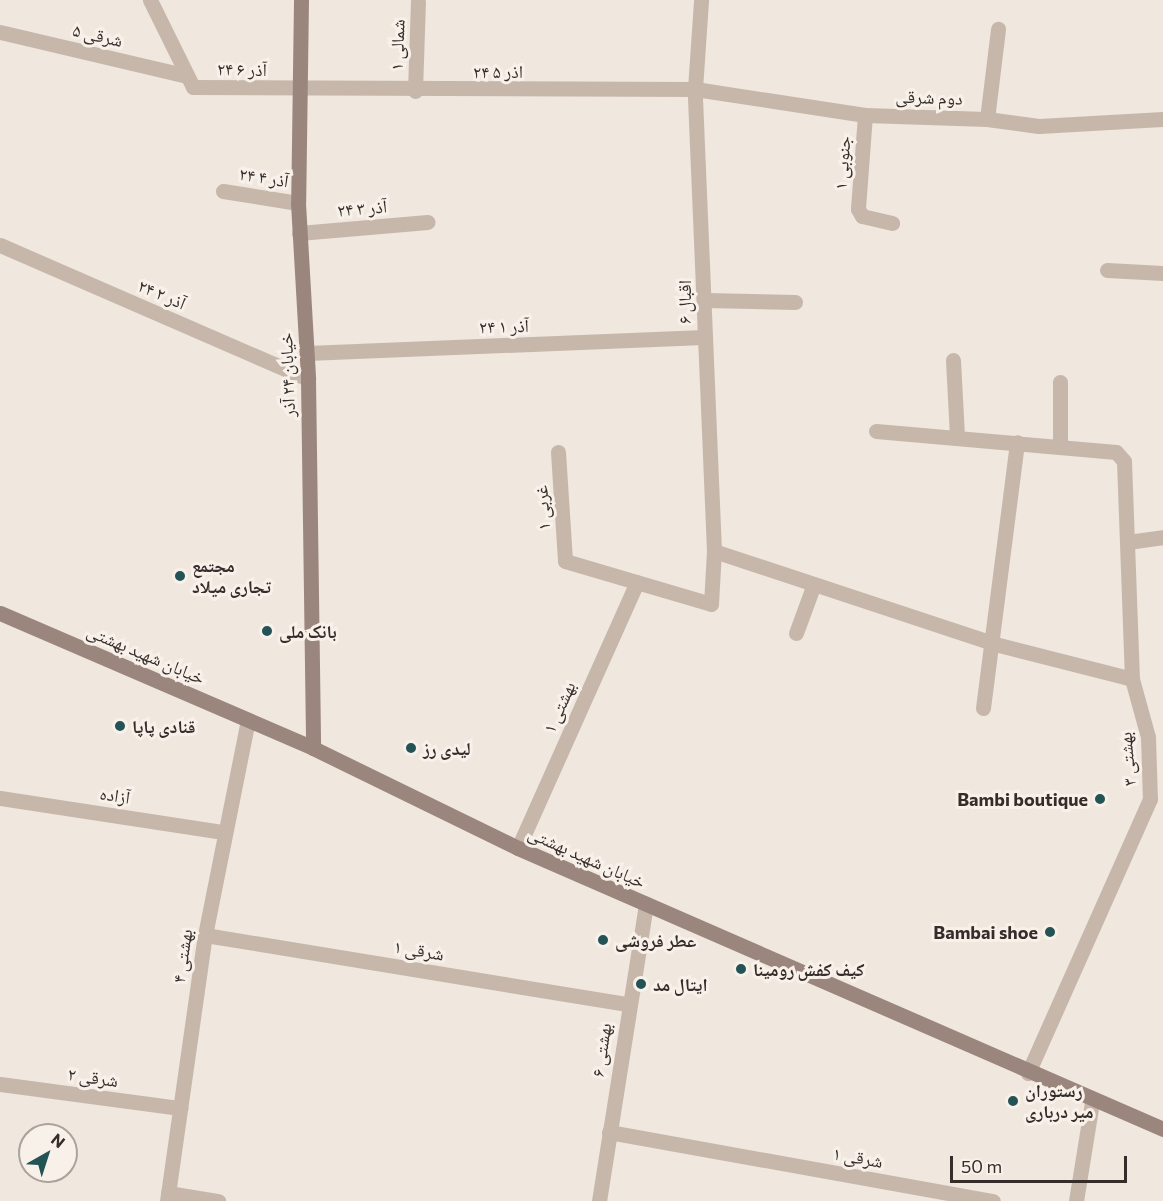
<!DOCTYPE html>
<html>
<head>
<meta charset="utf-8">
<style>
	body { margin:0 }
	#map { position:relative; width:1163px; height:1201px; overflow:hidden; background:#f0e7de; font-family:Commissioner,"Noto Naskh Arabic",sans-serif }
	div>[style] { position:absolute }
	.street>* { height:15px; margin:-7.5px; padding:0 7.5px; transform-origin:7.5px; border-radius:7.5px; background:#c7b7ab }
	.secondary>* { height:15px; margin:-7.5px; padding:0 7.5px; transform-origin:7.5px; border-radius:7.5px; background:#9b867d }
	.dots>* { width:16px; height:16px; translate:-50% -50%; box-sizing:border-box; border:3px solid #f8f1ea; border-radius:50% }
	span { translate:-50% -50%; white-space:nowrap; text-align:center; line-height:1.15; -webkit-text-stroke:6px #f8f1ea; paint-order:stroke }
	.street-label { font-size:18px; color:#362d2a }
	.poi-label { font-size:18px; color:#362d2a; font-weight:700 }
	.left { translate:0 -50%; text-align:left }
	.right { translate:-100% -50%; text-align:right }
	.north { position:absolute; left:18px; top:1123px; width:60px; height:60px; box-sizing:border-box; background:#f8f1ea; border:2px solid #aaa39d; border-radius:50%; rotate:39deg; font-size:16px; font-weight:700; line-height:24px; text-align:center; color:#362d2a }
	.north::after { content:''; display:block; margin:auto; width:21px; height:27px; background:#235354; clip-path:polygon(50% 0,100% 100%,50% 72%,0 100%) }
	.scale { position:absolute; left:950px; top:1156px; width:177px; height:27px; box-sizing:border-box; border:3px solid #362d2a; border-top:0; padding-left:8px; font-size:18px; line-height:21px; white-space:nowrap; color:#362d2a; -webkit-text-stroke:4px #f8f1ea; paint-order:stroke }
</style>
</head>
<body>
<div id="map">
	<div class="street">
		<div style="left:150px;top:0;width:97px;rotate:63.7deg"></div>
		<div style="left:193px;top:87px;width:502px;rotate:0.23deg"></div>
		<div style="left:695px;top:89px;width:172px;rotate:8.7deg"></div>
		<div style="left:865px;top:115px;width:122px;rotate:1.9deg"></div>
		<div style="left:987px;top:119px;width:52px;rotate:7.7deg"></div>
		<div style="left:1039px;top:126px;width:124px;rotate:-3.2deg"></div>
		<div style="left:0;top:32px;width:192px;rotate:13.2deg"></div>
		<div style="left:415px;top:91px;width:89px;rotate:-88.1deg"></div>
		<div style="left:865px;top:115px;width:94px;rotate:94.3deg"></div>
		<div style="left:858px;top:209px;width:8px;rotate:60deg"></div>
		<div style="left:862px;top:216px;width:31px;rotate:13deg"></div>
		<div style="left:987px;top:119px;width:91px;rotate:-83deg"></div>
		<div style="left:223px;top:191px;width:76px;rotate:9.1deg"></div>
		<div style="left:299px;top:233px;width:129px;rotate:-4.9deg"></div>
		<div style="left:0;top:245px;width:336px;rotate:23.5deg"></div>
		<div style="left:1107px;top:270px;width:56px;rotate:3.1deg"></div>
		<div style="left:705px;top:300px;width:90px;rotate:1.3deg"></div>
		<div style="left:307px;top:353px;width:397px;rotate:-2.3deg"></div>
		<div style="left:953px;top:360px;width:76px;rotate:87deg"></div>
		<div style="left:1060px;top:382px;width:65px;rotate:90deg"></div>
		<div style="left:876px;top:431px;width:241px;rotate:5deg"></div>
		<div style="left:1116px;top:452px;width:12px;rotate:48deg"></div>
		<div style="left:1124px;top:461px;width:218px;rotate:87.9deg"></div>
		<div style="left:1132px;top:679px;width:60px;rotate:74.6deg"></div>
		<div style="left:1148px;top:737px;width:62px;rotate:88.2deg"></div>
		<div style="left:1150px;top:799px;width:300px;rotate:114deg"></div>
		<div style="left:558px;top:452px;width:109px;rotate:86.3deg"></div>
		<div style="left:565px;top:561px;width:152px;rotate:16.4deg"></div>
		<div style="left:711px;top:604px;width:53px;rotate:-86.8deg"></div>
		<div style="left:714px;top:551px;width:462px;rotate:-92.4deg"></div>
		<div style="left:695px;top:89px;width:89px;rotate:-86.1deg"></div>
		<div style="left:1128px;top:542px;width:35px;rotate:-8deg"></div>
		<div style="left:714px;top:551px;width:296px;rotate:18.3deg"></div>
		<div style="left:995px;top:644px;width:141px;rotate:14.3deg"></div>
		<div style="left:796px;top:633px;width:52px;rotate:-69.8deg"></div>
		<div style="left:983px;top:708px;width:268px;rotate:-82.7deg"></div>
		<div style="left:0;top:798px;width:226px;rotate:8.7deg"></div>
		<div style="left:518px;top:848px;width:291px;rotate:-65.9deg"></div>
		<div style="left:205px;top:935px;width:428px;rotate:9.3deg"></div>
		<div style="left:0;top:1084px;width:182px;rotate:7.6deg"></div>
		<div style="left:609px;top:1132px;width:390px;rotate:10.2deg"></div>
		<div style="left:168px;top:1193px;width:51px;rotate:9.1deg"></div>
		<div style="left:167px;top:1201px;width:269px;rotate:-81.9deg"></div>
		<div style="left:205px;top:935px;width:219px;rotate:-78.7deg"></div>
		<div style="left:599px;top:1201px;width:301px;rotate:-81deg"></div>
		<div style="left:1076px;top:1201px;width:100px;rotate:-80.8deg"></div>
	</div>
	<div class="secondary">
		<div style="left:301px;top:0;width:203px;rotate:90.8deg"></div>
		<div style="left:298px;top:203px;width:176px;rotate:86.7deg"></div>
		<div style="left:308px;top:379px;width:369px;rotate:89.2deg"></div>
		<div style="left:0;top:613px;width:341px;rotate:23.3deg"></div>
		<div style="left:313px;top:748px;width:228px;rotate:26deg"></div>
		<div style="left:518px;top:848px;width:704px;rotate:23.54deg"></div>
	</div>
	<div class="dots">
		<div style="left:180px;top:576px;background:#235354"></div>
		<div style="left:267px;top:631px;background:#235354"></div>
		<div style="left:120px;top:726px;background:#235354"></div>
		<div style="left:411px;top:748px;background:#235354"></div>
		<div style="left:1100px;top:799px;background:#235354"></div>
		<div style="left:1050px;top:932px;background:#235354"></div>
		<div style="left:603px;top:940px;background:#235354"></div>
		<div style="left:741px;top:969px;background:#235354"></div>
		<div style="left:641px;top:984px;background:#235354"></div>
		<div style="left:1013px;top:1101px;background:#235354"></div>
	</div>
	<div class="street-label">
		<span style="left:98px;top:35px;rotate:13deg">شرقی ۵</span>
		<span style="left:397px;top:45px;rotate:-88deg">۱ شمالی</span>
		<span style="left:242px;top:69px;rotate:1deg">۲۴ آذر ۶</span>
		<span style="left:498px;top:71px">۲۴ اذر ۵</span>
		<span style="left:929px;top:97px;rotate:2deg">دوم شرقی</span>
		<span style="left:842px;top:163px;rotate:-86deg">۱ جنوبی</span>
		<span style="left:264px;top:177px;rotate:9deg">۲۴ آذر ۴</span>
		<span style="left:362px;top:208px;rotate:-5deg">۲۴ آذر ۳</span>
		<span style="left:162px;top:294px;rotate:23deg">۲۴ آذر ۲</span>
		<span style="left:684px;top:302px;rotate:-90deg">اقبال ۶</span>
		<span style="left:504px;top:326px;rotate:-2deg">۲۴ آذر ۱</span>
		<span style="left:287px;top:375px;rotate:-92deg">خیابان ۲۴ آذر</span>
		<span style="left:542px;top:508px;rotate:-94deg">غربی ۱</span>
		<span style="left:146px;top:654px;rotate:23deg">خیابان شهید بهشتی</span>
		<span style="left:559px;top:707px;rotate:-66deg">بهشتی ۱</span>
		<span style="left:1127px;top:759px;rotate:-95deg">بهشتی ۳</span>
		<span style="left:115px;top:795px;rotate:9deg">آزاده</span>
		<span style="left:587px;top:857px;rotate:24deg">خیابان شهید بهشتی</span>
		<span style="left:419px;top:950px;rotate:9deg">شرقی ۱</span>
		<span style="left:182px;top:956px;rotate:-82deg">بهشتی ۴</span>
		<span style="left:601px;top:1050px;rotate:-82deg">بهشتی ۶</span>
		<span style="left:93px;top:1077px;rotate:8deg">شرقی ۲</span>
		<span style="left:858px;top:1157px;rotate:10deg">شرقی ۱</span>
	</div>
	<div class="poi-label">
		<span class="left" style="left:192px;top:576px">مجتمع<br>تجاری میلاد</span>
		<span class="left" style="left:279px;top:631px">بانک ملی</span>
		<span class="left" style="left:132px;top:726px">قنادی پاپا</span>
		<span class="left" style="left:423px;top:748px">لیدی رز</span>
		<span class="right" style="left:1088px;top:799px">Bambi boutique</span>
		<span class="right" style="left:1038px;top:932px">Bambai shoe</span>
		<span class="left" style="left:615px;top:940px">عطر فروشی</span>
		<span class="left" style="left:753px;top:969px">کیف کفش رومینا</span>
		<span class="left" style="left:653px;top:984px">ایتال مد</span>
		<span class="left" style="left:1025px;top:1101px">رستوران<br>میر درباری</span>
	</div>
	<div class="north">N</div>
	<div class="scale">50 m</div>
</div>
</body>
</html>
